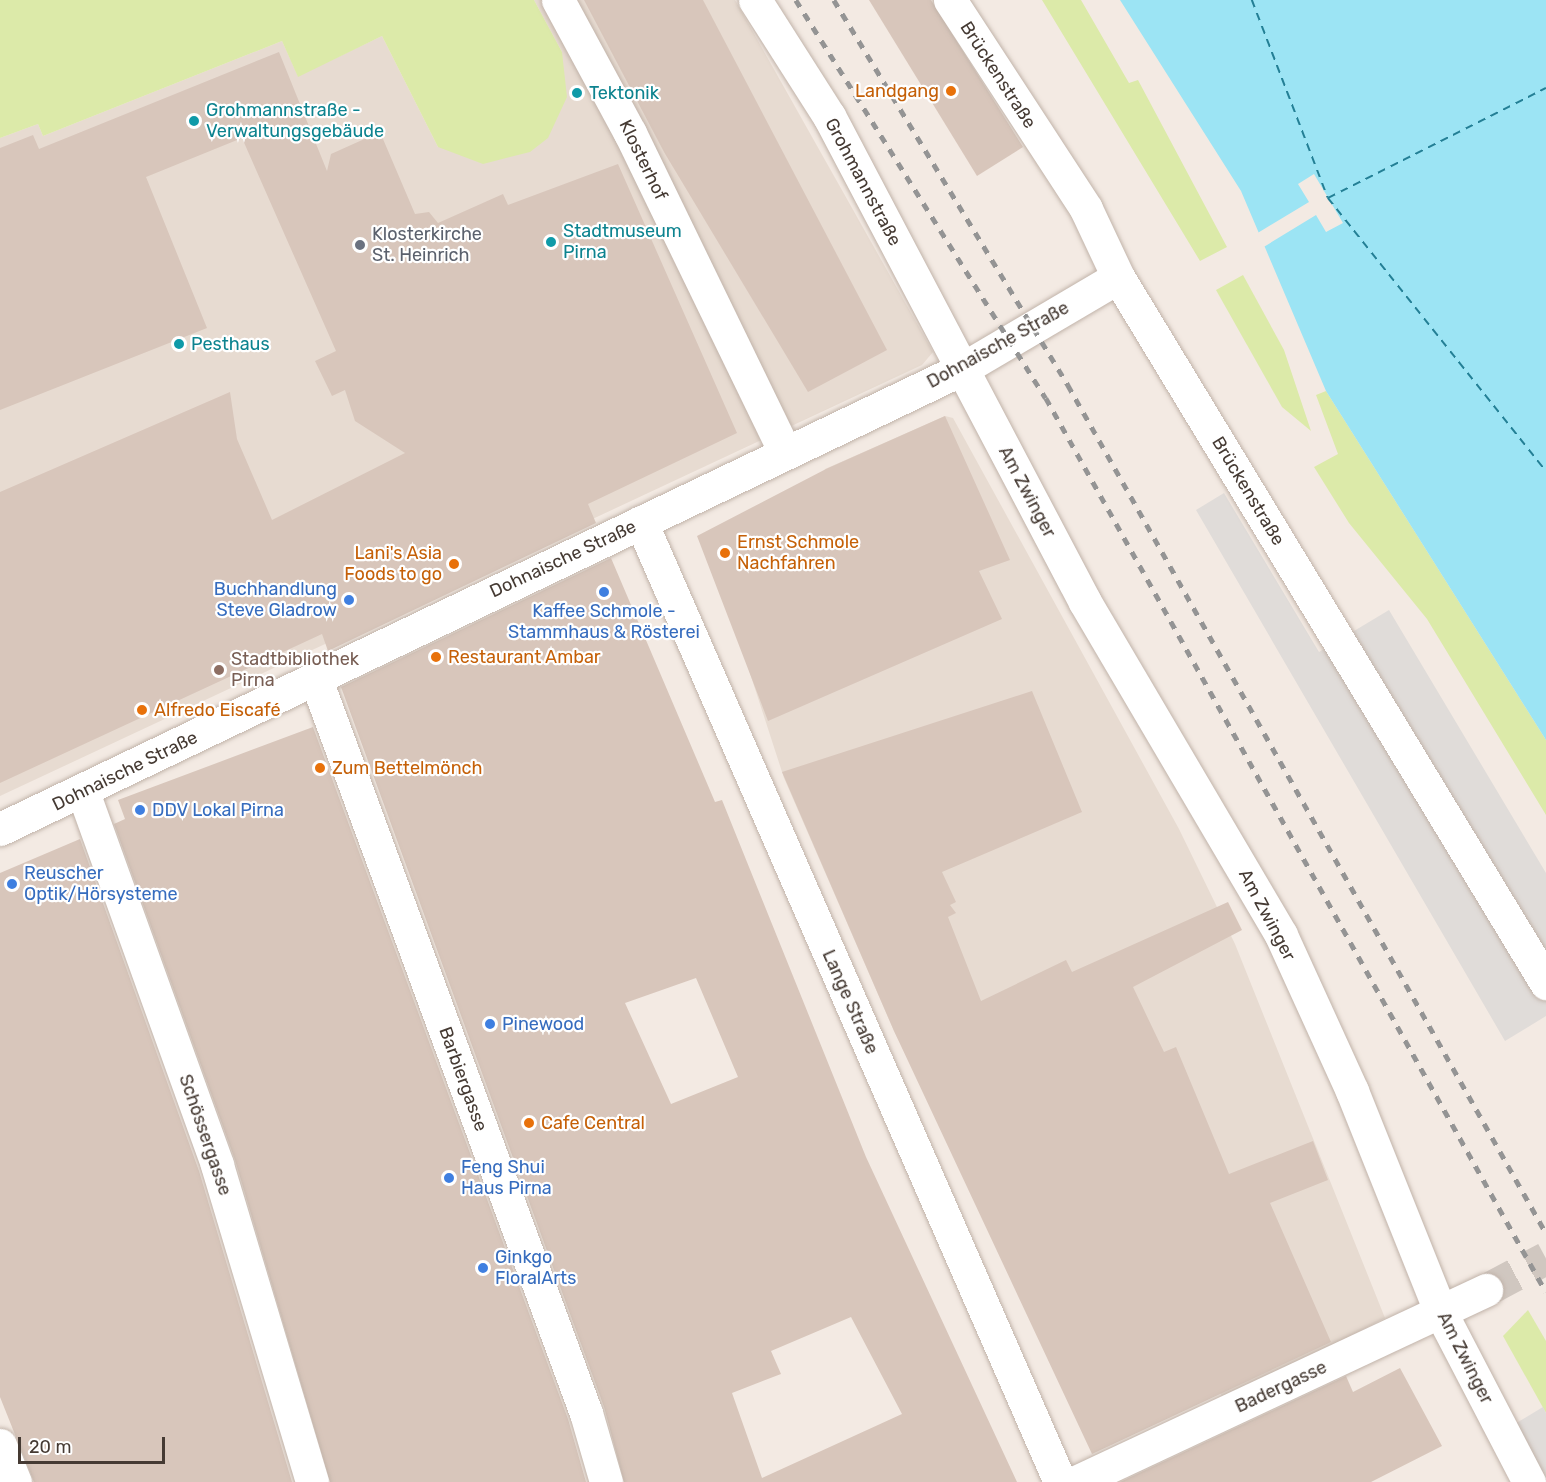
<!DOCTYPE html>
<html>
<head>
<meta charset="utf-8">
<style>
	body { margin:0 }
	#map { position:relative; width:1546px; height:1482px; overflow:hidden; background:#f3eae3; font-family:Rubik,sans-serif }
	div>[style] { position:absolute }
	.residential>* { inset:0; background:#e7dbd1 }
	.green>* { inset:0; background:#dceaa9 }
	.parking>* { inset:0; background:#e0dcd9 }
	.water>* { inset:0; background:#9ce4f4 }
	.pier>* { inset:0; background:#f3eae3 }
	.ferry>* { height:1.5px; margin-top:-0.75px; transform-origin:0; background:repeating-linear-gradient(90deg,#237f95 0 8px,transparent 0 14px) }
	.building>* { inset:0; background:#d8c6bb }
	.street-tunnel>* { height:33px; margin-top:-16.5px; transform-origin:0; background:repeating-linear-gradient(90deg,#d0c7c0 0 33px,transparent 0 49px) }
	.roads { filter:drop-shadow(0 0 2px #c1b3a9) drop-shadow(0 0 2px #c1b3a9) }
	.street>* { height:33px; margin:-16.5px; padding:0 16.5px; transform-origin:16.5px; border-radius:16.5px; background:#fff }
	.rail>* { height:4.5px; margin-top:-2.25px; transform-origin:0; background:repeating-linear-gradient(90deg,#949494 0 8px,transparent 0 16px) }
	.dots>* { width:16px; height:16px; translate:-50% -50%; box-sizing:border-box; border:3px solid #fff; border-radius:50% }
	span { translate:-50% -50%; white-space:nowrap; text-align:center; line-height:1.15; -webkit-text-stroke:4.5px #fff; paint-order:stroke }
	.street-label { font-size:18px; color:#453a33 }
	.food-label { font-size:18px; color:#c56008 }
	.right { translate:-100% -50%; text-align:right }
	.left { translate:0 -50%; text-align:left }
	.culture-label { font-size:18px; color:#0d838f }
	.worship-label { font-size:18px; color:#5b616d }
	.shop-label { font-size:18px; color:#366cbe }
	.education-label { font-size:18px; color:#785e54 }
	.scale { position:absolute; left:18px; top:1437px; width:147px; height:27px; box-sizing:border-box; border:3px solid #453a33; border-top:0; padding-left:8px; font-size:18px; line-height:21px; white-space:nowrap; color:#453a33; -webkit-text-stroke:4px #fff; paint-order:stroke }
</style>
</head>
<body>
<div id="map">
	<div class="residential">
		<div style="clip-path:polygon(534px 0,735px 0,933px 352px,922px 365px,0 796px,0 138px,38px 124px,43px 136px,282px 41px,298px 76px,382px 36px,438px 147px,562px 52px)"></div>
		<div style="clip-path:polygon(945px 416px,953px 418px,1179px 829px,1235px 944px,1385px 1318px,1224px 1402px,1217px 1384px,954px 1150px,894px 1031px,784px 778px,746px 661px,825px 469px)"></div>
	</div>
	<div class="green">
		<div style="clip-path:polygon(0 0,534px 0,562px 52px,567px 97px,548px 138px,530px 152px,483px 164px,438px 147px,382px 36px,298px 77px,282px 41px,43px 136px,38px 124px,0 138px)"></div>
		<div style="clip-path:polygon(1042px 0,1081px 0,1129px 83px,1138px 80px,1227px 247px,1200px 261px)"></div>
		<div style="clip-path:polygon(1243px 275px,1284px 350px,1311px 431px,1282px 407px,1216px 290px)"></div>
		<div style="clip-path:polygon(1326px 391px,1546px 740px,1546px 815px,1427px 619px,1349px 523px,1314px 467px,1338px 454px,1316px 395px)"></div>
		<div style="clip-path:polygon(1528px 1310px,1546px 1341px,1546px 1413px,1503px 1336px)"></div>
	</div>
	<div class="parking">
		<div style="clip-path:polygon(1224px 493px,1319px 652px,1389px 610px,1546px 873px,1546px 1016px,1505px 1041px,1196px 510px)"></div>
		<div style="clip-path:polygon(1543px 1407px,1546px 1413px,1546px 1482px,1513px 1425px)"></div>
	</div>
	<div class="water">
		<div style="clip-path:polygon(1120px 0,1546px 0,1546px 740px,1326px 391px,1241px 191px)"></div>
	</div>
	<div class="pier">
		<div style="clip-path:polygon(1314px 174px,1343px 223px,1326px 232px,1316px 215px,1262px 248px,1256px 234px,1309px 202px,1298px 184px)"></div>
	</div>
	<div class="ferry">
		<div style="left:1252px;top:0;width:212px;rotate:69deg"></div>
		<div style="left:1328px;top:198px;width:349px;rotate:51.4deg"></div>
		<div style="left:1328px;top:198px;width:244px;rotate:-26.8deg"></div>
	</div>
	<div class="building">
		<div style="clip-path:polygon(584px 0,703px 0,887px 350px,808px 392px,664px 152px)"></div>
		<div style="clip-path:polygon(869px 0,931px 0,1023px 147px,977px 176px)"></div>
		<div style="clip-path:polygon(279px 52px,327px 171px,331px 154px,380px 132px,415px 214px,429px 212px,438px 223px,503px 194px,508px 205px,618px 164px,737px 433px,588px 504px,596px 523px,328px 651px,322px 634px,0 783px,0 492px,230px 392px,237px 439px,272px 520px,405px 453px,355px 421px,345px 390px,332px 396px,315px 361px,336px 351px,242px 138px,146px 177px,207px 328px,0 410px,0 148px,33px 135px,39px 149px)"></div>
		<div style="clip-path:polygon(945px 416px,1010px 560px,979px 571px,1002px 619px,768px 721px,697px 536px,826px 469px)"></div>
		<div style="clip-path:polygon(evenodd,611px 558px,715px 802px,722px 800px,866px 1157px,1017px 1482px,624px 1482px,604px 1407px,341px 687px,611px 558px,696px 978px,738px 1077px,671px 1104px,625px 1003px,696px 978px,611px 558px,851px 1317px,902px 1414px,762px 1478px,732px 1393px,781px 1374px,771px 1351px,851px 1317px)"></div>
		<div style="clip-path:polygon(1032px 691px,1082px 812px,942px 872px,956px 902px,950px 905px,956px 913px,948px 917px,981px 1001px,1066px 960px,1072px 972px,1228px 902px,1242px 930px,1133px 987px,1164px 1052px,1176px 1047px,1229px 1174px,1313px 1141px,1328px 1180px,1270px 1203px,1331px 1342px,1092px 1454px,894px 1031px,782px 772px)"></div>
		<div style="clip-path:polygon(313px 727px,568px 1419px,586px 1482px,330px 1482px,235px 1160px,114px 824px,125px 819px,118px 800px)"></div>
		<div style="clip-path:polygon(80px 839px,199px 1171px,292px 1482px,34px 1482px,0 1397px,0 873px)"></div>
		<div style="clip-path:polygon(1400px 1368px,1442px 1446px,1371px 1482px,1120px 1482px,1346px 1376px,1353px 1392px)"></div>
	</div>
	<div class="street-tunnel">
		<div style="left:1486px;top:1290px;width:68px;rotate:-28.1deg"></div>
	</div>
	<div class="roads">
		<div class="street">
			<div style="left:558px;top:0;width:151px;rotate:61.6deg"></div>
			<div style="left:630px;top:133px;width:355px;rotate:64.1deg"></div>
			<div style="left:755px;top:0;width:138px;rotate:57.5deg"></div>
			<div style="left:829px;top:116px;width:549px;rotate:62.22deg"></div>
			<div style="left:1085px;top:602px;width:386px;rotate:59.5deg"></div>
			<div style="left:1281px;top:935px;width:171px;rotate:65.5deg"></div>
			<div style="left:1352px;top:1091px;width:239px;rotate:68.2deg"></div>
			<div style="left:1441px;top:1313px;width:191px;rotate:62.5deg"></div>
			<div style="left:950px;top:0;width:249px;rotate:56.9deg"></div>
			<div style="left:1086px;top:209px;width:75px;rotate:64.8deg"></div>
			<div style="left:1118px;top:277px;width:826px;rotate:58.77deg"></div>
			<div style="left:641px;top:522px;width:1047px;rotate:66.42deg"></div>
			<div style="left:315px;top:677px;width:784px;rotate:69.79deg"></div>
			<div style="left:586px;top:1413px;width:72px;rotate:73.8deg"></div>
			<div style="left:83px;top:792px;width:396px;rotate:70.2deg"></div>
			<div style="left:217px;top:1165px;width:331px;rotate:73.3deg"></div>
			<div style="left:0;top:829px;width:1066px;rotate:-25.56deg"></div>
			<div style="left:962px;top:369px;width:181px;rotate:-30.5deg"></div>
			<div style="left:0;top:1445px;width:40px;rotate:68deg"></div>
			<div style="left:1076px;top:1482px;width:453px;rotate:-25.1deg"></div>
		</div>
	</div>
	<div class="rail">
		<div style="left:796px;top:0;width:470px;rotate:57.9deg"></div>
		<div style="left:1046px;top:398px;width:1024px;rotate:60.78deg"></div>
		<div style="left:834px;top:0;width:451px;rotate:58.7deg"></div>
		<div style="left:1068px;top:385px;width:973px;rotate:60.59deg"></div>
	</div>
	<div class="dots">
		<div style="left:951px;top:91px;background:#e8710a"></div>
		<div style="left:577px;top:93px;background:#0f9aa8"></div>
		<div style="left:194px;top:121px;background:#0f9aa8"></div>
		<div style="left:551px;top:242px;background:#0f9aa8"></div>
		<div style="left:360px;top:245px;background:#6b7280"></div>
		<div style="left:179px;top:344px;background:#0f9aa8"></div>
		<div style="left:725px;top:553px;background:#e8710a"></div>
		<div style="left:454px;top:564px;background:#e8710a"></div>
		<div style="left:604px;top:592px;background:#3f7fe0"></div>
		<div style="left:349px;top:600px;background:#3f7fe0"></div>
		<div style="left:436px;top:657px;background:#e8710a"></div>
		<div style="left:219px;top:670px;background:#8d6e63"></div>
		<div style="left:142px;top:710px;background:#e8710a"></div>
		<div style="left:320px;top:768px;background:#e8710a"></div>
		<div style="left:140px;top:810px;background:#3f7fe0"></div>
		<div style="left:12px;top:884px;background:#3f7fe0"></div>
		<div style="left:490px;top:1024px;background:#3f7fe0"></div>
		<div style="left:529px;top:1123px;background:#e8710a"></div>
		<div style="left:449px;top:1178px;background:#3f7fe0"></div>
		<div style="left:483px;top:1268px;background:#3f7fe0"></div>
	</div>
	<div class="street-label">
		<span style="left:998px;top:75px;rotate:57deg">Brückenstraße</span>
		<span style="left:643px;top:160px;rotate:64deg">Klosterhof</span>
		<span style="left:863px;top:182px;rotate:62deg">Grohmannstraße</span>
		<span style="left:998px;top:345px;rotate:-29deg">Dohnaische Straße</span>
		<span style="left:1248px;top:491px;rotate:59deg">Brückenstraße</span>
		<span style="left:1027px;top:492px;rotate:62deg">Am Zwinger</span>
		<span style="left:563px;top:559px;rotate:-25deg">Dohnaische Straße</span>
		<span style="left:125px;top:771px;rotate:-26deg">Dohnaische Straße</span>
		<span style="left:1267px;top:915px;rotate:62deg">Am Zwinger</span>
		<span style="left:850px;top:1002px;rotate:66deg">Lange Straße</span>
		<span style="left:463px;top:1079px;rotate:70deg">Barbiergasse</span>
		<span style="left:205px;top:1135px;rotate:71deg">Schössergasse</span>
		<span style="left:1465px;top:1358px;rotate:63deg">Am Zwinger</span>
		<span style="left:1281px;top:1387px;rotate:-25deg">Badergasse</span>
	</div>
	<div class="food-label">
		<span class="right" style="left:939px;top:91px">Landgang</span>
		<span class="left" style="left:737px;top:553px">Ernst Schmole<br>Nachfahren</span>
		<span class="right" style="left:442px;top:564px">Lani's Asia<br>Foods to go</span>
		<span class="left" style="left:448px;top:657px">Restaurant Ambar</span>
		<span class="left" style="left:154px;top:710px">Alfredo Eiscafé</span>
		<span class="left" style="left:332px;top:768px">Zum Bettelmönch</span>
		<span class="left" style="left:541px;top:1123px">Cafe Central</span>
	</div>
	<div class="culture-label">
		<span class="left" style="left:589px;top:93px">Tektonik</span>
		<span class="left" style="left:206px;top:121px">Grohmannstraße -<br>Verwaltungsgebäude</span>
		<span class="left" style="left:563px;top:242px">Stadtmuseum<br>Pirna</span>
		<span class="left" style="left:191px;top:344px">Pesthaus</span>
	</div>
	<div class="worship-label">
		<span class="left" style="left:372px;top:245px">Klosterkirche<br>St. Heinrich</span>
	</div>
	<div class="shop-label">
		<span class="right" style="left:337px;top:600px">Buchhandlung<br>Steve Gladrow</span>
		<span style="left:604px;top:622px">Kaffee Schmole -<br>Stammhaus &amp; Rösterei</span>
		<span class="left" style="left:152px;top:810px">DDV Lokal Pirna</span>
		<span class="left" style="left:24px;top:884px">Reuscher<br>Optik/Hörsysteme</span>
		<span class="left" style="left:502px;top:1024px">Pinewood</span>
		<span class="left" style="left:461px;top:1178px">Feng Shui<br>Haus Pirna</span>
		<span class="left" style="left:495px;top:1268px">Ginkgo<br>FloralArts</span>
	</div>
	<div class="education-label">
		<span class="left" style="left:231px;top:670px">Stadtbibliothek<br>Pirna</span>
	</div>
	<div class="scale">20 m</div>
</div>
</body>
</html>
